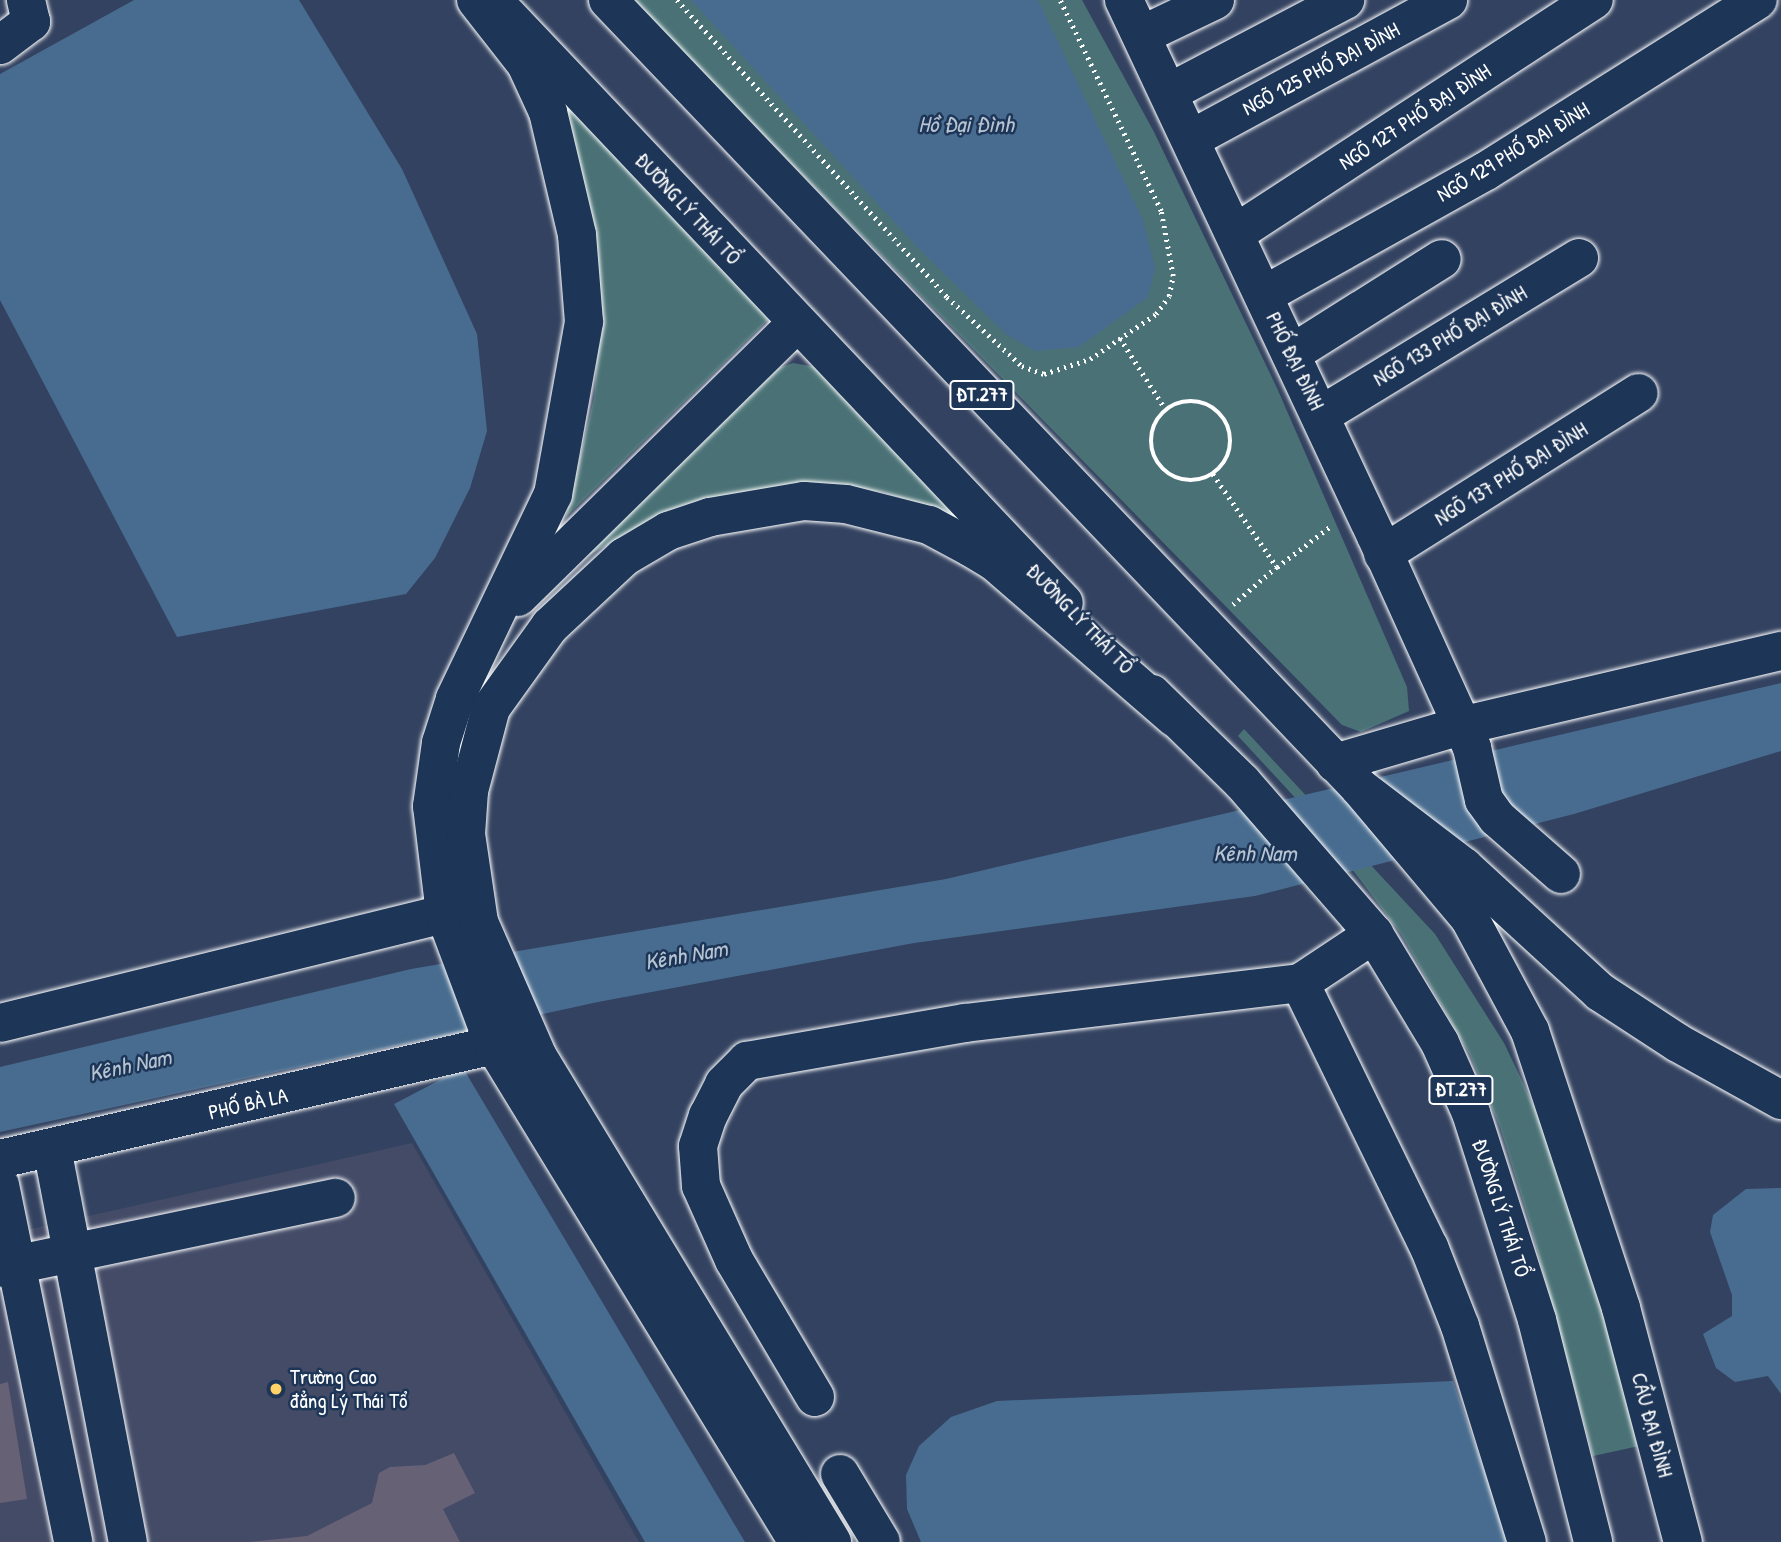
<!DOCTYPE html>
<html>
<head>
<meta charset="utf-8">
<style>
	body { margin:0 }
	#map { position:relative; width:1781px; height:1542px; overflow:hidden; background:#334260; font-family:"Patrick Hand",sans-serif }
	div>[style] { position:absolute }
	.built>* { inset:0; background:#434b67 }
	.green>* { inset:0; background:#4a7276 }
	.water>* { inset:0; background:#486c8f }
	.building>* { inset:0; background:#676176 }
	.path>* { height:4.5px; margin-top:-2.25px; transform-origin:0; background:repeating-linear-gradient(90deg,#fff 0 2px,transparent 0 7px) }
	.path>.ring { margin:-2.25px; padding:0; box-sizing:content-box; background:none; border:4.5px solid #fff; border-radius:50% }
	.roads { filter:drop-shadow(0 0 2px #fff) drop-shadow(0 0 2px #fff) }
	.minor>* { height:38px; margin:-19px; padding:0 19px; transform-origin:19px; border-radius:19px; background:#1d3557 }
	.major>* { height:38px; margin:-19px; padding:0 19px; transform-origin:19px; border-radius:19px; background:#1d3557 }
	.highway>* { height:38px; margin:-19px; padding:0 19px; transform-origin:19px; border-radius:19px; background:#1d3557 }
	.dots>* { width:19px; height:19px; translate:-50% -50%; box-sizing:border-box; border:4px solid #1d3557; border-radius:50% }
	span { translate:-50% -50%; white-space:nowrap; text-align:center; line-height:1.15; -webkit-text-stroke:5px #1d3557; paint-order:stroke }
	.shield-label span { padding:2px 5px; background:#1d3557; border:2px solid; border-radius:5px; -webkit-text-stroke-width:0 }
	.shield-label { font-size:19px; color:#fff; font-weight:700 }
	.street-label { font-size:21px; color:#fff }
	.poi-label { font-size:21px; color:#fff }
	.left { translate:0 -50%; text-align:left }
	.water-label { font-size:23px; color:#b6c4d2; font-style:italic }
</style>
</head>
<body>
<div id="map">
	<div class="built">
		<div style="clip-path:polygon(412px 1143px,639px 1542px,0 1542px,0 1236px)"></div>
	</div>
	<div class="green">
		<div style="clip-path:polygon(631px 0,1082px 0,1154px 132px,1277px 388px,1407px 687px,1409px 711px,1361px 732px,1342px 725px)"></div>
		<div style="clip-path:polygon(562px 100px,769px 319px,566px 517px,594px 398px,601px 311px)"></div>
		<div style="clip-path:polygon(793px 363px,816px 367px,957px 517px,883px 492px,808px 482px,722px 497px,650px 522px,574px 563px,770px 371px)"></div>
		<div style="clip-path:polygon(1244px 729px,1435px 934px,1504px 1043px,1560px 1161px,1639px 1446px,1593px 1456px,1530px 1224px,1500px 1127px,1470px 1055px,1401px 934px,1312px 816px,1238px 736px)"></div>
	</div>
	<div class="water">
		<div style="clip-path:polygon(134px 0,299px 0,402px 169px,477px 334px,487px 431px,470px 488px,435px 558px,406px 594px,177px 637px,0 300px,0 74px)"></div>
		<div style="clip-path:polygon(691px 0,1038px 0,1143px 220px,1155px 268px,1148px 297px,1079px 347px,1035px 351px,1007px 335px,921px 251px)"></div>
		<div style="clip-path:polygon(1781px 683px,1781px 751px,1574px 814px,1255px 896px,914px 943px,598px 1002px,0 1132px,0 1067px,411px 969px,946px 879px)"></div>
		<div style="clip-path:polygon(463px 1068px,745px 1542px,645px 1542px,394px 1104px)"></div>
		<div style="clip-path:polygon(1781px 1188px,1781px 1394px,1768px 1376px,1735px 1382px,1716px 1368px,1703px 1334px,1732px 1316px,1732px 1295px,1710px 1232px,1713px 1215px,1746px 1189px)"></div>
		<div style="clip-path:polygon(1453px 1381px,1509px 1542px,921px 1542px,907px 1509px,906px 1475px,919px 1446px,951px 1417px,997px 1401px)"></div>
	</div>
	<div class="building">
		<div style="clip-path:polygon(8px 1382px,27px 1499px,0 1503px,0 1384px)"></div>
		<div style="clip-path:polygon(454px 1453px,475px 1493px,443px 1509px,460px 1542px,248px 1542px,307px 1536px,372px 1503px,379px 1473px,390px 1467px,425px 1465px)"></div>
	</div>
	<div class="path">
		<div style="left:677px;top:0;width:401px;rotate:47.7deg"></div>
		<div style="left:947px;top:297px;width:102px;rotate:42.6deg"></div>
		<div style="left:1022px;top:366px;width:23px;rotate:20deg"></div>
		<div style="left:1044px;top:374px;width:48px;rotate:-18.1deg"></div>
		<div style="left:1090px;top:359px;width:80px;rotate:-34.3deg"></div>
		<div style="left:1156px;top:314px;width:22px;rotate:-54deg"></div>
		<div style="left:1169px;top:296px;width:20px;rotate:-79deg"></div>
		<div style="left:1173px;top:276px;width:66px;rotate:-100.5deg"></div>
		<div style="left:1161px;top:211px;width:234px;rotate:-115.6deg"></div>
		<div style="left:1120px;top:338px;width:85px;rotate:57.4deg"></div>
		<div class="ring" style="left:1151px;top:401px;width:75.5px;height:75.5px"></div>
		<div style="left:1213px;top:474px;width:113px;rotate:55.5deg"></div>
		<div style="left:1277px;top:567px;width:58px;rotate:139.2deg"></div>
		<div style="left:1277px;top:567px;width:68px;rotate:-37.2deg"></div>
	</div>
	<div class="roads">
		<div class="minor">
			<div style="left:1124px;top:0;width:592px;rotate:64.82deg"></div>
			<div style="left:1376px;top:536px;width:233px;rotate:65.6deg"></div>
			<div style="left:1472px;top:748px;width:53px;rotate:77deg"></div>
			<div style="left:1484px;top:800px;width:22px;rotate:54deg"></div>
			<div style="left:1497px;top:818px;width:85px;rotate:41.2deg"></div>
			<div style="left:1142px;top:35px;width:81px;rotate:-25.6deg"></div>
			<div style="left:0;top:45px;width:39px;rotate:-37deg"></div>
			<div style="left:31px;top:22px;width:23px;rotate:-103deg"></div>
			<div style="left:1170px;top:92px;width:198px;rotate:-27.7deg"></div>
			<div style="left:1193px;top:138px;width:290px;rotate:-28.4deg"></div>
			<div style="left:1236px;top:233px;width:427px;rotate:-33.1deg"></div>
			<div style="left:1264px;top:295px;width:254px;rotate:-29.2deg"></div>
			<div style="left:1486px;top:171px;width:321px;rotate:-32.2deg"></div>
			<div style="left:1291px;top:354px;width:178px;rotate:-32.2deg"></div>
			<div style="left:1321px;top:415px;width:302px;rotate:-31.3deg"></div>
			<div style="left:1383px;top:554px;width:302px;rotate:-32.2deg"></div>
			<div style="left:1335px;top:763px;width:131px;rotate:-16.4deg"></div>
			<div style="left:1461px;top:726px;width:329px;rotate:-13.2deg"></div>
			<div style="left:1300px;top:983px;width:294px;rotate:64deg"></div>
			<div style="left:1429px;top:1247px;width:85px;rotate:68.6deg"></div>
			<div style="left:1460px;top:1326px;width:226px;rotate:72.8deg"></div>
			<div style="left:0;top:1023px;width:458px;rotate:-13.8deg"></div>
			<div style="left:52px;top:1148px;width:401px;rotate:79.1deg"></div>
			<div style="left:0;top:1159px;width:507px;rotate:-12.99deg"></div>
			<div style="left:0;top:1185px;width:364px;rotate:78.4deg"></div>
			<div style="left:0;top:1268px;width:343px;rotate:-11.8deg"></div>
			<div style="left:815px;top:1397px;width:159px;rotate:-120.6deg"></div>
			<div style="left:734px;top:1260px;width:81px;rotate:-114deg"></div>
			<div style="left:701px;top:1186px;width:40px;rotate:-94.3deg"></div>
			<div style="left:698px;top:1146px;width:32px;rotate:-72deg"></div>
			<div style="left:708px;top:1116px;width:36px;rotate:-63deg"></div>
			<div style="left:724px;top:1084px;width:33px;rotate:-45deg"></div>
			<div style="left:747px;top:1061px;width:221px;rotate:-9.9deg"></div>
			<div style="left:965px;top:1023px;width:337px;rotate:-6.8deg"></div>
			<div style="left:1300px;top:983px;width:89px;rotate:-33.5deg"></div>
			<div style="left:840px;top:1474px;width:79px;rotate:58.9deg"></div>
		</div>
		<div class="major">
			<div style="left:608px;top:0;width:1088px;rotate:46.34deg"></div>
			<div style="left:1359px;top:787px;width:172px;rotate:49.9deg"></div>
			<div style="left:1470px;top:919px;width:127px;rotate:61.8deg"></div>
			<div style="left:1530px;top:1031px;width:292px;rotate:71.8deg"></div>
			<div style="left:1621px;top:1308px;width:242px;rotate:75.2deg"></div>
			<div style="left:506px;top:14px;width:811px;rotate:46.55deg"></div>
			<div style="left:1152px;top:694px;width:126px;rotate:44.4deg"></div>
			<div style="left:1242px;top:782px;width:201px;rotate:49deg"></div>
			<div style="left:1374px;top:934px;width:127px;rotate:58.8deg"></div>
			<div style="left:1440px;top:1043px;width:77px;rotate:66.1deg"></div>
			<div style="left:1471px;top:1113px;width:217px;rotate:72.3deg"></div>
			<div style="left:1537px;top:1320px;width:229px;rotate:75.8deg"></div>
		</div>
		<div class="highway">
			<div style="left:476px;top:0;width:81px;rotate:52deg"></div>
			<div style="left:526px;top:64px;width:53px;rotate:65.4deg"></div>
			<div style="left:548px;top:112px;width:126px;rotate:76.7deg"></div>
			<div style="left:577px;top:235px;width:87px;rotate:85.4deg"></div>
			<div style="left:584px;top:322px;width:175px;rotate:100.2deg"></div>
			<div style="left:553px;top:494px;width:227px;rotate:115.6deg"></div>
			<div style="left:455px;top:699px;width:46px;rotate:107.7deg"></div>
			<div style="left:441px;top:743px;width:64px;rotate:98.1deg"></div>
			<div style="left:432px;top:806px;width:109px;rotate:83.1deg"></div>
			<div style="left:445px;top:914px;width:140px;rotate:69.5deg"></div>
			<div style="left:494px;top:1045px;width:583px;rotate:58.55deg"></div>
			<div style="left:518px;top:597px;width:390px;rotate:-44.5deg"></div>
			<div style="left:1359px;top:787px;width:132px;rotate:37.3deg"></div>
			<div style="left:1464px;top:867px;width:185px;rotate:42.6deg"></div>
			<div style="left:1600px;top:992px;width:93px;rotate:33.2deg"></div>
			<div style="left:1678px;top:1043px;width:118px;rotate:29deg"></div>
			<div style="left:832px;top:1542px;width:567px;rotate:-121.22deg"></div>
			<div style="left:538px;top:1057px;width:147px;rotate:-113.6deg"></div>
			<div style="left:479px;top:922px;width:89px;rotate:-98.4deg"></div>
			<div style="left:466px;top:834px;width:43px;rotate:-86deg"></div>
			<div style="left:469px;top:791px;width:86px;rotate:-75.2deg"></div>
			<div style="left:491px;top:708px;width:101px;rotate:-54.3deg"></div>
			<div style="left:550px;top:626px;width:101px;rotate:-43deg"></div>
			<div style="left:624px;top:557px;width:51px;rotate:-30.6deg"></div>
			<div style="left:668px;top:531px;width:44px;rotate:-18.4deg"></div>
			<div style="left:710px;top:517px;width:95px;rotate:-9.7deg"></div>
			<div style="left:804px;top:501px;width:42px;rotate:4.1deg"></div>
			<div style="left:846px;top:504px;width:86px;rotate:14.2deg"></div>
			<div style="left:929px;top:525px;width:47px;rotate:28.2deg"></div>
			<div style="left:970px;top:547px;width:29px;rotate:31deg"></div>
			<div style="left:995px;top:562px;width:238px;rotate:40.9deg"></div>
		</div>
	</div>
	<div class="dots">
		<div style="left:276px;top:1389px;background:#ffd166"></div>
	</div>
	<div class="shield-label">
		<span style="left:982px;top:395px">ĐT.277</span>
		<span style="left:1461px;top:1090px">ĐT.277</span>
	</div>
	<div class="street-label">
		<span style="left:1321px;top:69px;rotate:-28deg">NGÕ 125 PHỐ ĐẠI ĐÌNH</span>
		<span style="left:1415px;top:117px;rotate:-33deg">NGÕ 127 PHỐ ĐẠI ĐÌNH</span>
		<span style="left:1513px;top:152px;rotate:-31deg">NGÕ 129 PHỐ ĐẠI ĐÌNH</span>
		<span style="left:688px;top:209px;rotate:47deg">ĐƯỜNG LÝ THÁI TỔ</span>
		<span style="left:1450px;top:336px;rotate:-31deg">NGÕ 133 PHỐ ĐẠI ĐÌNH</span>
		<span style="left:1295px;top:361px;rotate:64deg">PHỐ ĐẠI ĐÌNH</span>
		<span style="left:1511px;top:474px;rotate:-32deg">NGÕ 137 PHỐ ĐẠI ĐÌNH</span>
		<span style="left:1080px;top:619px;rotate:46deg">ĐƯỜNG LÝ THÁI TỔ</span>
		<span style="left:248px;top:1104px;rotate:-13deg">PHỐ BÀ LA</span>
		<span style="left:1501px;top:1208px;rotate:72deg">ĐƯỜNG LÝ THÁI TỔ</span>
		<span style="left:1652px;top:1425px;rotate:75deg">CẦU ĐẠI ĐÌNH</span>
	</div>
	<div class="poi-label">
		<span class="left" style="left:290px;top:1389px">Trường Cao<br>đẳng Lý Thái Tổ</span>
	</div>
	<div class="water-label">
		<span style="left:966px;top:124px">Hồ Đại Đình</span>
		<span style="left:1255px;top:853px">Kênh Nam</span>
		<span style="left:686px;top:955px;rotate:-10deg">Kênh Nam</span>
		<span style="left:130px;top:1065px;rotate:-12deg">Kênh Nam</span>
	</div>
</div>
</body>
</html>
